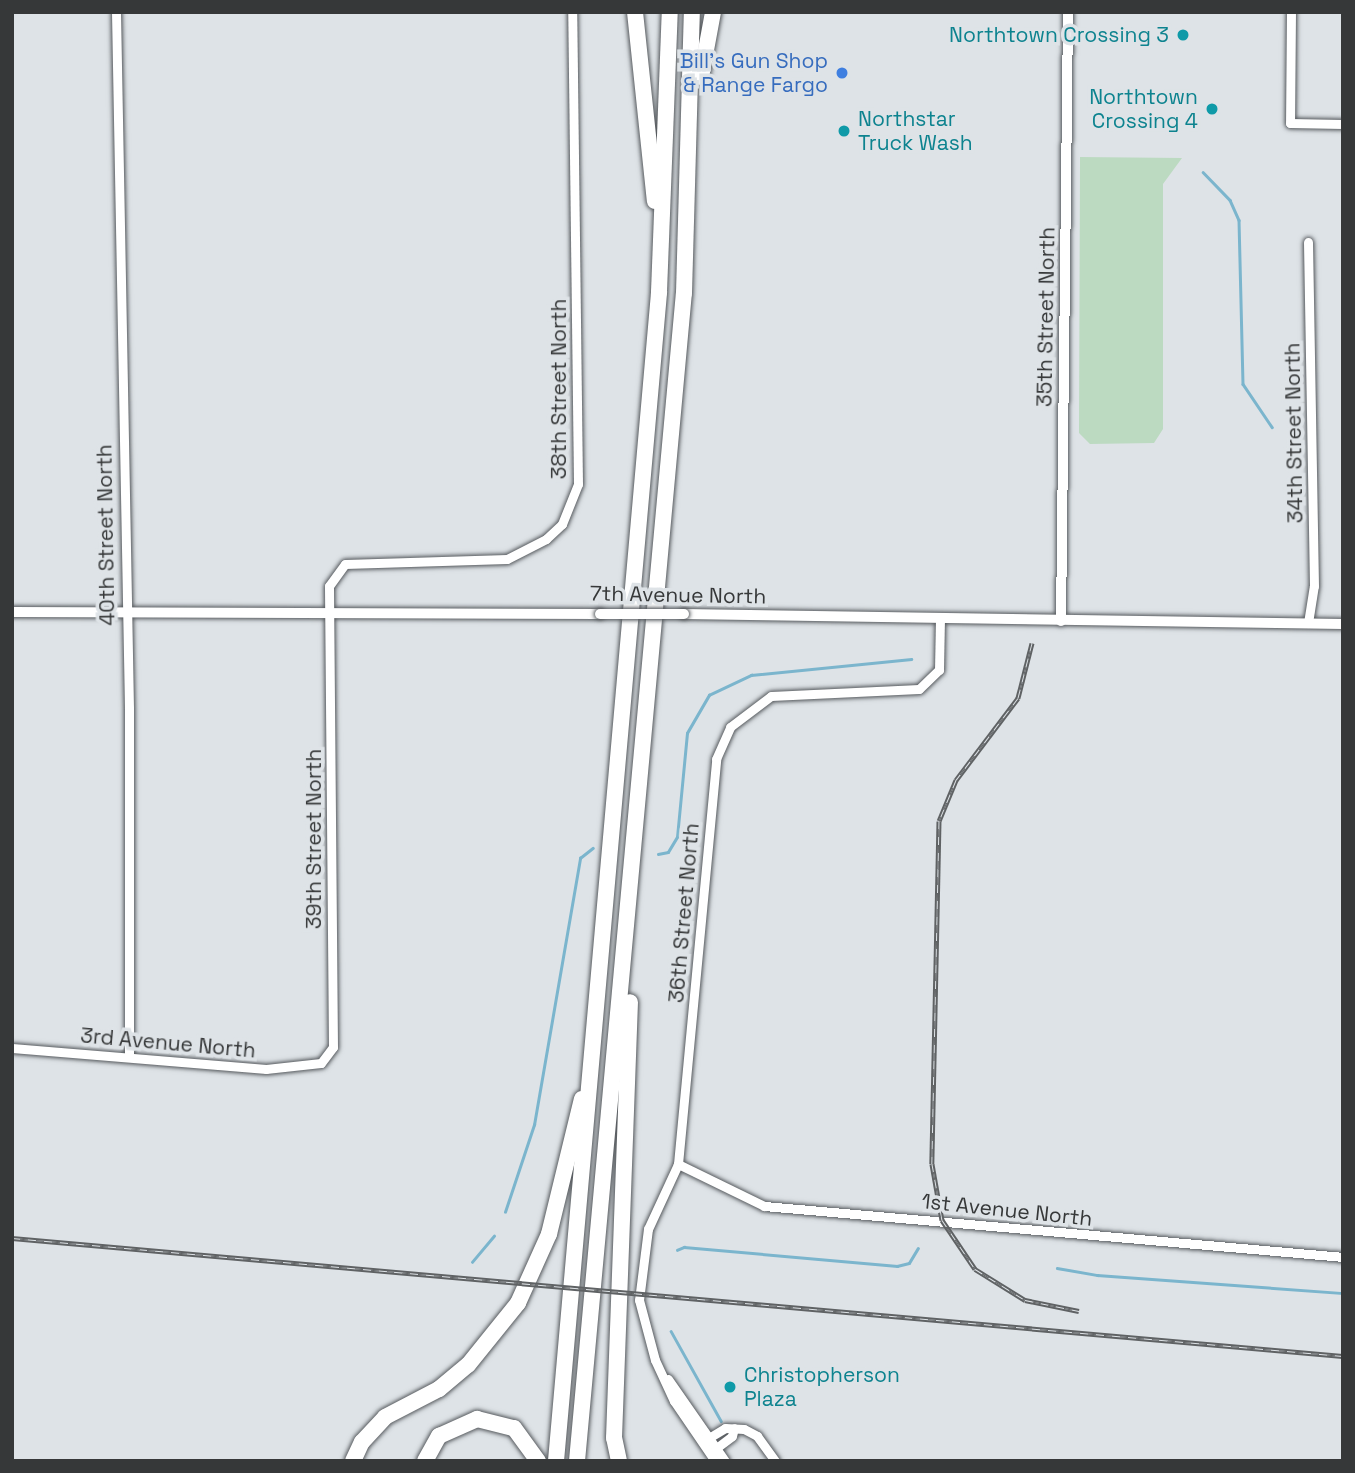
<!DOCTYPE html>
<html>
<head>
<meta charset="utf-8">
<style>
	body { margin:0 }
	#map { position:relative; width:1355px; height:1473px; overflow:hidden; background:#dee3e7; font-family:"Space Grotesk",sans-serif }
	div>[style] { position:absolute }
	.green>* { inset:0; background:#bcdac1 }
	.stream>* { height:2.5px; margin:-1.25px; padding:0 1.25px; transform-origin:1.25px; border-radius:1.25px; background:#7bb5cd }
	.roads { filter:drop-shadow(0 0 2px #565a5e) drop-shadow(0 0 2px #565a5e) }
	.minor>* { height:9px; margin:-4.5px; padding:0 4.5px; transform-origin:4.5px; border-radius:4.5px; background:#fff }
	.tertiary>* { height:10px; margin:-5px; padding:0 5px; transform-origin:5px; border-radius:5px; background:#fff }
	.motorway>* { height:16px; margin:-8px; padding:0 8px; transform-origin:8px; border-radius:8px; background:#fff }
	.rail>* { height:5px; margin-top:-2.5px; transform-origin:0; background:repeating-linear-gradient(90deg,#dee3e7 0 8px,#5f6264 0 16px); box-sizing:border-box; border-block:2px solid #5f6264 }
	.bridges { filter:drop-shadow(0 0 2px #565a5e) drop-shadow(0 0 2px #565a5e) }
	.tertiary-bridge>* { height:10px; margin:-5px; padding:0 5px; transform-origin:5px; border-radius:5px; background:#fff }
	.dots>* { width:19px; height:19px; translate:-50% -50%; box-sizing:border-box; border:4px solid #dee3e7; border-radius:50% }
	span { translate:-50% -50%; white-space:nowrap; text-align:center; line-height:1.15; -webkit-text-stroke:7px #dee3e7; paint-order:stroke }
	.culture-label { font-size:21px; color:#0d838f }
	.right { translate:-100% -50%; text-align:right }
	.left { translate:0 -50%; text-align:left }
	.shop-label { font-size:21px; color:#366cbe }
	.street-label { font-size:21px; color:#363839 }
	.frame { position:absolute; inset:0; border:14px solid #363839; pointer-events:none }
</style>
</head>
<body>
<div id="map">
	<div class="green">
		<div style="clip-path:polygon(1080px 157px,1182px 158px,1163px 184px,1163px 429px,1154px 443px,1090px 444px,1079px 433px)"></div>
	</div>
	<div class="stream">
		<div style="left:1203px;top:172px;width:39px;rotate:46deg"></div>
		<div style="left:1230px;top:200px;width:22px;rotate:66deg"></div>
		<div style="left:1239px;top:220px;width:164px;rotate:88.6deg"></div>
		<div style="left:1243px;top:384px;width:52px;rotate:56deg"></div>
		<div style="left:658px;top:854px;width:10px;rotate:-11deg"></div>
		<div style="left:668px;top:852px;width:17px;rotate:-59deg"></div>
		<div style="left:677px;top:837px;width:104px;rotate:-84.5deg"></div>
		<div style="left:687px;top:733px;width:44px;rotate:-59.9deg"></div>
		<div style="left:709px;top:695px;width:47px;rotate:-25.5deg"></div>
		<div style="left:751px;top:675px;width:161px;rotate:-5.7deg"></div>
		<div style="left:505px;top:1212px;width:92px;rotate:-71.6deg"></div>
		<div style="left:534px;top:1125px;width:271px;rotate:-80.2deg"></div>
		<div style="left:580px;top:858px;width:16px;rotate:-38deg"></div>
		<div style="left:677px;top:1250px;width:8px;rotate:-23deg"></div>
		<div style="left:684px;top:1247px;width:214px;rotate:5.1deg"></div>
		<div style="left:897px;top:1266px;width:12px;rotate:-14deg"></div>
		<div style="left:909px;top:1263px;width:17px;rotate:-59deg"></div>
		<div style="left:472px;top:1262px;width:34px;rotate:-50deg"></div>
		<div style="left:1057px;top:1268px;width:41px;rotate:9.9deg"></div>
		<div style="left:1097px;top:1275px;width:247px;rotate:4.2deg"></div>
		<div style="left:671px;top:1331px;width:103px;rotate:60.9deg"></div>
	</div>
	<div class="roads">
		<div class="minor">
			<div style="left:116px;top:12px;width:696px;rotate:88.93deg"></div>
			<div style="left:129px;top:708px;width:349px;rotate:90deg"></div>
			<div style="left:1291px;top:12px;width:111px;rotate:90.5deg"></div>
			<div style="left:1290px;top:123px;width:53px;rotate:1.1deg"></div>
			<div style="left:1308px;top:623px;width:37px;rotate:-81deg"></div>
			<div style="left:1314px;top:586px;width:344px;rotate:-91deg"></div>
			<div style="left:12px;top:1048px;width:255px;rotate:4.7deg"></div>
			<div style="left:266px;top:1069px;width:55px;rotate:-6.2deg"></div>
			<div style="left:321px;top:1063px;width:20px;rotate:-53deg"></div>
			<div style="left:333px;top:1047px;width:461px;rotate:-90.5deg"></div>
			<div style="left:329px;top:586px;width:27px;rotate:-54deg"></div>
			<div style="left:345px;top:564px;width:162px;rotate:-1.8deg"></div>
			<div style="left:507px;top:559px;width:44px;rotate:-27.1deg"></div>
			<div style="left:546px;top:539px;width:22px;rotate:-43deg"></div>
			<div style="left:562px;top:524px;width:43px;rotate:-68.2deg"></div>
			<div style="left:578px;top:484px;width:472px;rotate:-90.7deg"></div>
			<div style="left:678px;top:1164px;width:96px;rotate:26deg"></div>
			<div style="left:764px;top:1206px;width:581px;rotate:5.03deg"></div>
			<div style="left:668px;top:1379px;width:100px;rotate:55.2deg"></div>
			<div style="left:707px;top:1439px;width:21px;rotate:-31deg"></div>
			<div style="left:725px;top:1428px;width:19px;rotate:3deg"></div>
			<div style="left:744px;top:1429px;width:15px;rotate:28deg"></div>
			<div style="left:757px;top:1436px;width:31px;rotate:54deg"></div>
			<div style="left:715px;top:1449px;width:21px;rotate:-37deg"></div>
			<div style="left:732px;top:1436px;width:8px;rotate:-76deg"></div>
			<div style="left:715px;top:1461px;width:73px;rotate:-124.3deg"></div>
			<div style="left:674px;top:1401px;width:45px;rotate:-114.9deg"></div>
			<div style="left:655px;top:1360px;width:62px;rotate:-104.9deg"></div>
			<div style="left:639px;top:1300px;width:72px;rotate:-82.8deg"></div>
			<div style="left:648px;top:1229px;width:72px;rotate:-65.2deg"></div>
			<div style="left:678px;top:1164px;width:407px;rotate:-84.6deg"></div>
			<div style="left:716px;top:759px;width:35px;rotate:-66deg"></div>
			<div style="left:730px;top:727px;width:51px;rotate:-37.1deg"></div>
			<div style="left:771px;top:696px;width:148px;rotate:-2.7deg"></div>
			<div style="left:919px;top:689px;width:28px;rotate:-44deg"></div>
			<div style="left:939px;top:670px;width:51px;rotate:-88.9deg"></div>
		</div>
		<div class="tertiary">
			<div style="left:12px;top:612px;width:588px;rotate:0.19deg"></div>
			<div style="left:684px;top:614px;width:659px;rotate:0.87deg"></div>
			<div style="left:1061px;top:621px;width:609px;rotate:-89.34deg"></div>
		</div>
		<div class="motorway">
			<div style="left:635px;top:12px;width:190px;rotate:84deg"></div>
			<div style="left:701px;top:77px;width:66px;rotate:-79.5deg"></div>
			<div style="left:353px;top:1461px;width:21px;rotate:-65deg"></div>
			<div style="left:362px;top:1442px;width:34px;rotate:-47deg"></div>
			<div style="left:385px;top:1417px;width:61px;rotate:-27.4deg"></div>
			<div style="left:439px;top:1389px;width:38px;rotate:-40deg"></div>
			<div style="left:468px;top:1365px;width:80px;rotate:-51.1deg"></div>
			<div style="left:518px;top:1303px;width:76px;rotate:-65.8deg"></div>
			<div style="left:549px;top:1234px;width:139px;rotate:-76.3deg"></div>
			<div style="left:425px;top:1461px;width:29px;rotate:-61deg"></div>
			<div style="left:439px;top:1436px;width:42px;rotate:-24.1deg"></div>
			<div style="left:477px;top:1419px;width:38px;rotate:14deg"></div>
			<div style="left:514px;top:1428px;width:41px;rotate:54deg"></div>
			<div style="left:556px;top:1461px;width:1174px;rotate:-84.96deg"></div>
			<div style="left:659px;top:292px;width:280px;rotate:-87.8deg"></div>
			<div style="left:577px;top:1461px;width:1173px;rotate:-84.77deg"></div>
			<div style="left:684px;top:293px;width:281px;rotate:-88.4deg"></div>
			<div style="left:619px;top:1461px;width:24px;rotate:-102deg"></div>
			<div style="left:614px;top:1438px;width:436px;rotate:-87.9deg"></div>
		</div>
	</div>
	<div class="rail">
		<div style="left:1032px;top:643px;width:57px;rotate:104.3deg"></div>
		<div style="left:1018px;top:698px;width:103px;rotate:127.1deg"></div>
		<div style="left:956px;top:780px;width:44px;rotate:112.5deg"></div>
		<div style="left:939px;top:821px;width:343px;rotate:91.2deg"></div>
		<div style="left:932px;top:1164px;width:57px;rotate:79.9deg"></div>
		<div style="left:942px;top:1220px;width:59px;rotate:56deg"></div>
		<div style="left:975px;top:1269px;width:59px;rotate:31.8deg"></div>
		<div style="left:1025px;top:1300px;width:55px;rotate:11.5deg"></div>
		<div style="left:12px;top:1238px;width:1336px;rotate:5.07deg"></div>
	</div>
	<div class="bridges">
		<div class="tertiary-bridge">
			<div style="left:600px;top:614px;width:84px"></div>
		</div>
	</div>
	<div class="dots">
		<div style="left:1183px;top:35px;background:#0f9aa8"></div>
		<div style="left:842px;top:73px;background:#3f7fe0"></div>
		<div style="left:1212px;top:109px;background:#0f9aa8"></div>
		<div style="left:844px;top:131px;background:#0f9aa8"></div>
		<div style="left:730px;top:1387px;background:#0f9aa8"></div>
	</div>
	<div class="culture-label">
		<span class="right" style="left:1169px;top:35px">Northtown Crossing 3</span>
		<span class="right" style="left:1198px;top:109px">Northtown<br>Crossing 4</span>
		<span class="left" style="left:858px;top:131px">Northstar<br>Truck Wash</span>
		<span class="left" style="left:744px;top:1387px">Christopherson<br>Plaza</span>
	</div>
	<div class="shop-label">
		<span class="right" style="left:828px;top:73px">Bill's Gun Shop<br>&amp; Range Fargo</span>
	</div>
	<div class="street-label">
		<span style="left:1046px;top:317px;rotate:-89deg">35th Street North</span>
		<span style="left:559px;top:389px;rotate:-90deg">38th Street North</span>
		<span style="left:1294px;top:433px;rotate:-91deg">34th Street North</span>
		<span style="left:106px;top:535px;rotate:-91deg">40th Street North</span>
		<span style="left:678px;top:595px;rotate:1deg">7th Avenue North</span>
		<span style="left:314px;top:839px;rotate:-90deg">39th Street North</span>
		<span style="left:684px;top:913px;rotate:-85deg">36th Street North</span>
		<span style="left:168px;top:1043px;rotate:5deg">3rd Avenue North</span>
		<span style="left:1007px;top:1210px;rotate:6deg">1st Avenue North</span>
	</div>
	<div class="frame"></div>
</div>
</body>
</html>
